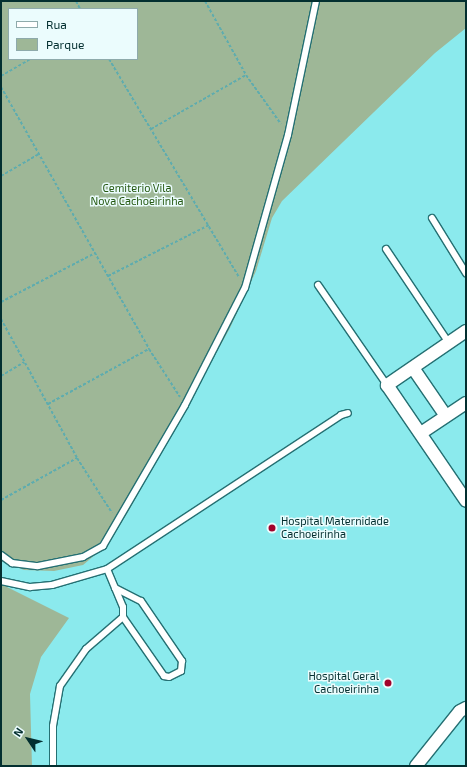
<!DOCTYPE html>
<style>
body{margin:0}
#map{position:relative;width:467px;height:767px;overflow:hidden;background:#8beaed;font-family:"Exo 2",sans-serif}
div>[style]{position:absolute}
.green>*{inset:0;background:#9eb797}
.path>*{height:2px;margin-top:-1px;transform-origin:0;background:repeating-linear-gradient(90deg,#5eacae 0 3px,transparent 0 5px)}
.roads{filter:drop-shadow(1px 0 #257073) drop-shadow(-1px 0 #257073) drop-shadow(0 1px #257073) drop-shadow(0 -1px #257073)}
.service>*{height:6px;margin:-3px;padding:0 3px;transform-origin:3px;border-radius:3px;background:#fff}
.minor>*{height:12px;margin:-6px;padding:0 6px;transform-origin:6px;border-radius:6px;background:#fff}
.dots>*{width:11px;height:11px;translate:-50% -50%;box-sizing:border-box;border:2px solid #ebfcfd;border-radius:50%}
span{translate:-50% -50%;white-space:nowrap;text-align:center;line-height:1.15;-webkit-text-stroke:3px #ebfcfd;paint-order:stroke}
.park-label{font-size:11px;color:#265912}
.poi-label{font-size:11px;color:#032f30}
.left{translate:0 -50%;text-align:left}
.right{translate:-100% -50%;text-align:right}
.frame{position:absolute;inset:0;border:2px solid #032f30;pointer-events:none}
.legend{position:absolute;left:8px;top:8px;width:130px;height:52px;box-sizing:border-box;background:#ebfcfd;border:1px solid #8eaaab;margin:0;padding:5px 7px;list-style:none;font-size:12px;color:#032f30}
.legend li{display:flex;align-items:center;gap:8px;height:20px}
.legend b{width:20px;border:1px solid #8eaaab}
.north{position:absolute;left:8px;top:719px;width:40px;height:40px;-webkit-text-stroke:3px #ebfcfd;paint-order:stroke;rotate:305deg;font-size:11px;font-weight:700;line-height:16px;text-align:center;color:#032f30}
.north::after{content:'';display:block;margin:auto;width:14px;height:18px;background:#032f30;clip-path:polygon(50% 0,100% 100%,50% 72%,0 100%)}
</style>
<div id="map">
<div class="green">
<div style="clip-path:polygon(evenodd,1px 1px,466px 1px,466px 28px,435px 53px,282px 201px,272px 218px,256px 271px,230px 328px,128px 512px,108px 544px,83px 565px,54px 571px,24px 570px,1px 561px,1px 1px,9px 9px,137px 9px,137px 59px,9px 59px,9px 9px)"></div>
<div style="clip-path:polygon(1px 584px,69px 618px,41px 657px,30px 694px,32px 766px,1px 766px)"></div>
</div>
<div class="path">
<div style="left:76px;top:1px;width:9px;rotate:63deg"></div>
<div style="left:205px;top:1px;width:85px;rotate:61deg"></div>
<div style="left:246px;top:75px;width:60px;rotate:54.5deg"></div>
<div style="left:109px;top:59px;width:254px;rotate:59.2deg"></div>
<div style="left:1px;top:76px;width:34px;rotate:-30deg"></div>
<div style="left:1px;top:87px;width:301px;rotate:60.5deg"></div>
<div style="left:149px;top:349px;width:57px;rotate:57.1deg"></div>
<div style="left:151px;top:129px;width:109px;rotate:-29.6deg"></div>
<div style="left:1px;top:176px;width:44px;rotate:-30.1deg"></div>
<div style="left:108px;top:276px;width:113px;rotate:-26.8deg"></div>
<div style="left:1px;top:302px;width:106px;rotate:-27.5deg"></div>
<div style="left:1px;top:319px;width:158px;rotate:61.3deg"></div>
<div style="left:77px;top:458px;width:65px;rotate:57.5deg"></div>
<div style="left:1px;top:376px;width:27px;rotate:-31deg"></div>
<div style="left:48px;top:404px;width:115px;rotate:-28.6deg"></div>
<div style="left:1px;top:500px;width:87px;rotate:-28.9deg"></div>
</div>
<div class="roads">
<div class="service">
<div style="left:432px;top:218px;width:65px;rotate:58.3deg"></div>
<div style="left:386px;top:249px;width:113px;rotate:56.2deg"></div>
<div style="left:318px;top:285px;width:121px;rotate:55.4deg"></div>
<div style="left:1px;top:555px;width:14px;rotate:36deg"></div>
<div style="left:12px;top:563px;width:26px;rotate:7deg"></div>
<div style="left:38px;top:566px;width:46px;rotate:-11.3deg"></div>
<div style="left:83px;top:557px;width:23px;rotate:-29deg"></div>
<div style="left:103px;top:546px;width:163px;rotate:-59.8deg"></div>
<div style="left:185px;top:405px;width:131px;rotate:-62.9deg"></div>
<div style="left:245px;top:288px;width:159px;rotate:-74.3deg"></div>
<div style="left:288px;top:135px;width:137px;rotate:-78.2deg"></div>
<div style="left:1px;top:581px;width:30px;rotate:12deg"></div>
<div style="left:30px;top:587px;width:22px;rotate:-5deg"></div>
<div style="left:52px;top:585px;width:57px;rotate:-16.2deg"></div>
<div style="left:115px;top:588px;width:29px;rotate:27deg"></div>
<div style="left:141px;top:601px;width:73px;rotate:55.7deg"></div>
<div style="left:182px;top:661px;width:10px;rotate:96deg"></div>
<div style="left:181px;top:671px;width:13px;rotate:153deg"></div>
<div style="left:169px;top:677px;width:5px;rotate:-169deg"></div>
<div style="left:164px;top:676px;width:72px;rotate:-124.8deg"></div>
<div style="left:53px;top:766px;width:40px;rotate:-90deg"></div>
<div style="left:53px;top:726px;width:41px;rotate:-80.1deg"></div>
<div style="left:60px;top:686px;width:45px;rotate:-54.9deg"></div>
<div style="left:86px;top:649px;width:49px;rotate:-40.9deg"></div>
<div style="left:123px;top:617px;width:10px;rotate:-90deg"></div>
<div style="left:123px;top:607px;width:41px;rotate:-112.8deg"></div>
<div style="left:107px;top:569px;width:280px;rotate:-33.3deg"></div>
<div style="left:341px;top:415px;width:7px;rotate:-16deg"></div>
</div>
<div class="minor">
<div style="left:466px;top:331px;width:96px;rotate:145.6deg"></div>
<div style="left:387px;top:385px;width:140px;rotate:55.7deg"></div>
<div style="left:413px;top:368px;width:58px;rotate:55.5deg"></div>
<div style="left:421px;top:433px;width:54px;rotate:-33.7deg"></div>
<div style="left:416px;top:766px;width:70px;rotate:-51.3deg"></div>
<div style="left:460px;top:711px;width:7px;rotate:-27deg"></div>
</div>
</div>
<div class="dots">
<div style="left:272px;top:528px;background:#a2022b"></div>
<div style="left:388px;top:683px;background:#a2022b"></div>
</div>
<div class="park-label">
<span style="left:137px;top:195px">Cemiterio Vila<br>Nova Cachoeirinha</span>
</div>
<div class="poi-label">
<span class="left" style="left:281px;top:528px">Hospital Maternidade<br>Cachoeirinha</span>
<span class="right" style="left:379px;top:683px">Hospital Geral<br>Cachoeirinha</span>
</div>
<div class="frame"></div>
<ul class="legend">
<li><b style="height:5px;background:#fff"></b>Rua</li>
<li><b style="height:11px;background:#9eb797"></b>Parque</li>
</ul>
<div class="north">N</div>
</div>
